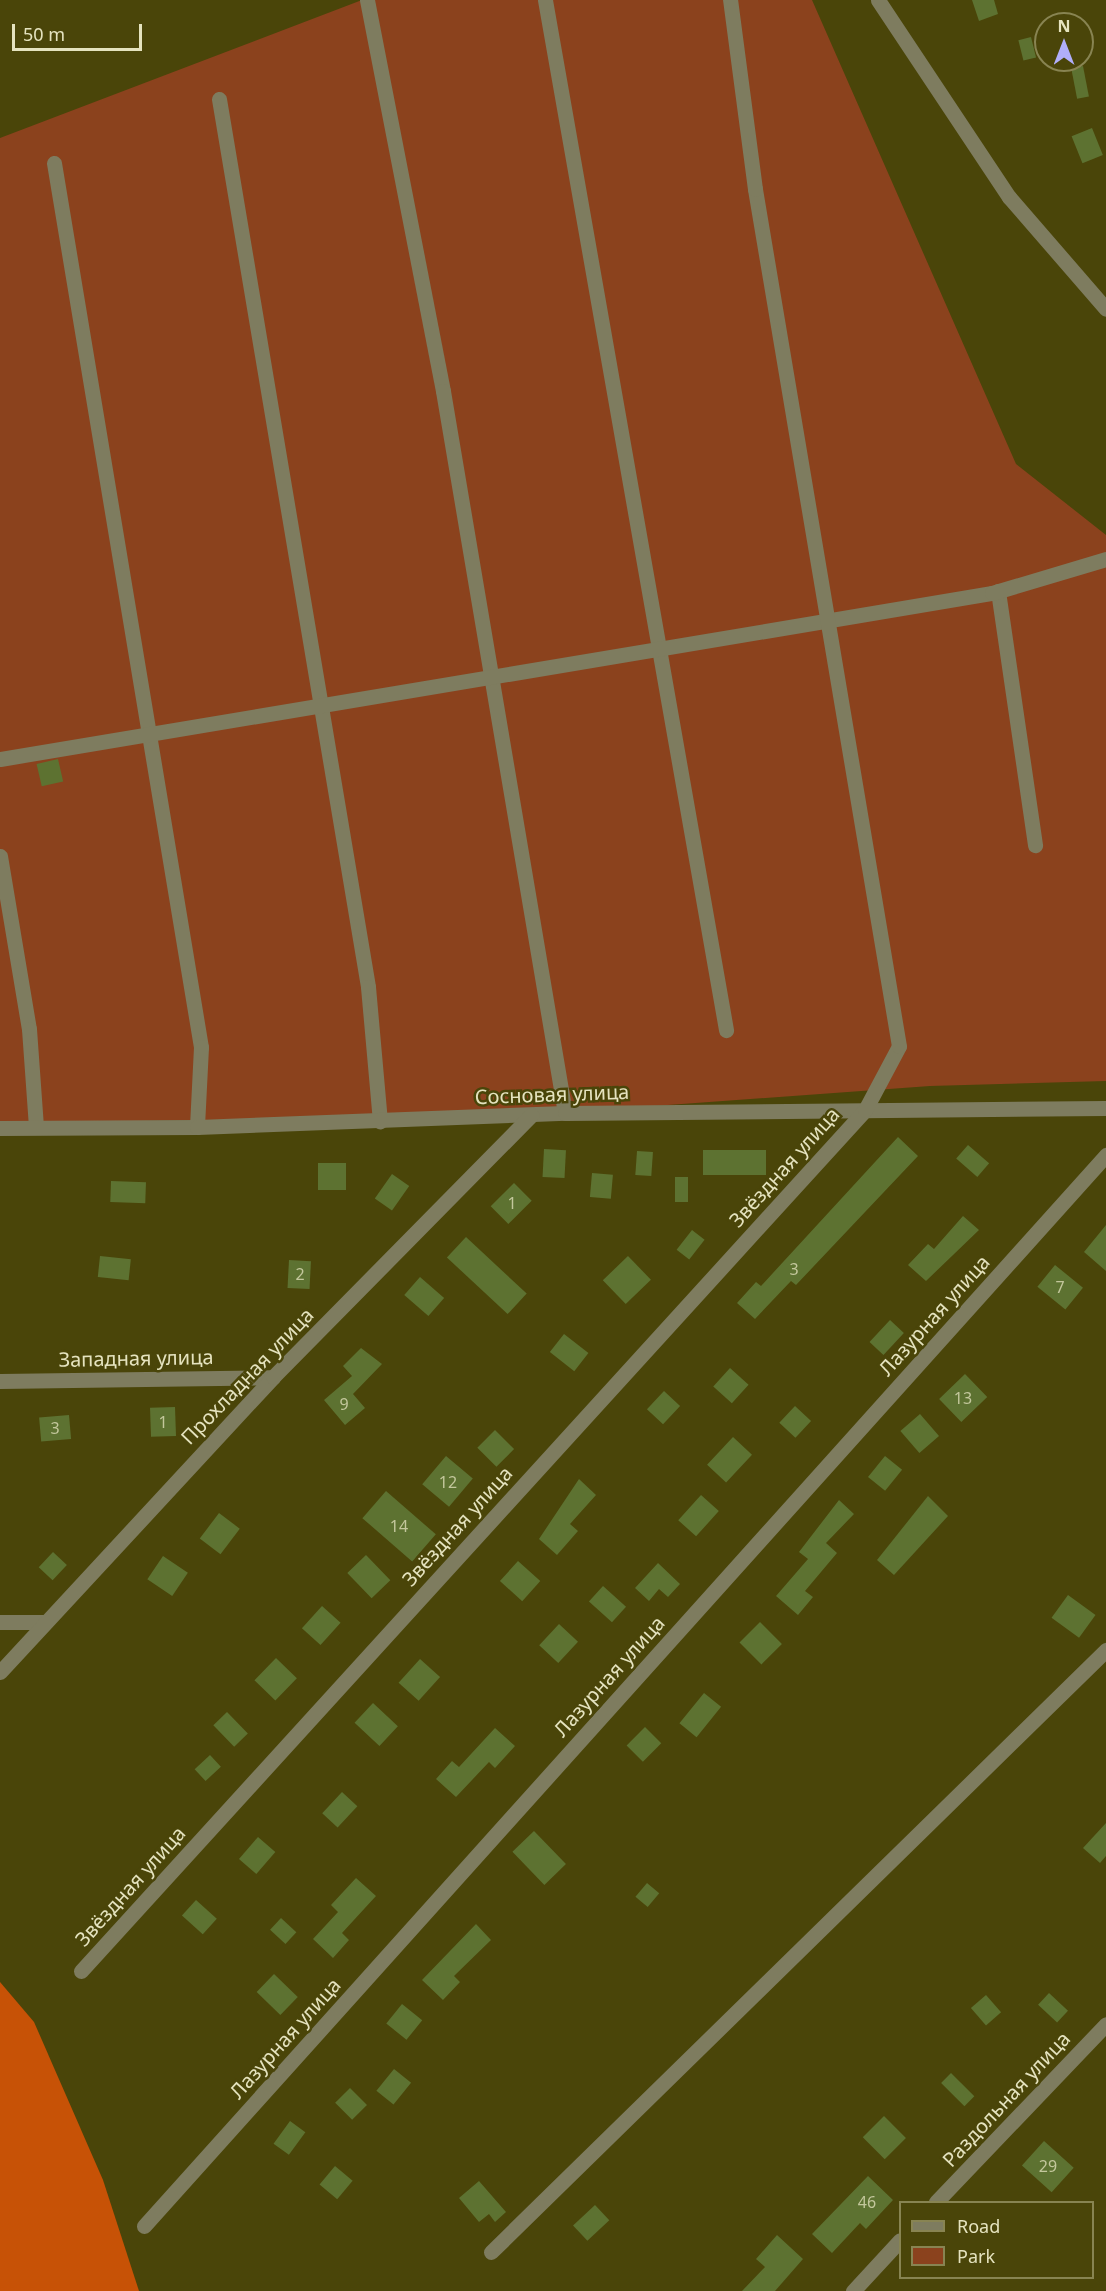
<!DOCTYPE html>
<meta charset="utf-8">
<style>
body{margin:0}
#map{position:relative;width:1106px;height:2291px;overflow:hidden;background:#4a4509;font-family:"Noto Sans",sans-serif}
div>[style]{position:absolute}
.green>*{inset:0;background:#8b421d}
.forest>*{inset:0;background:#c75206}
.building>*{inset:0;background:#5d7231;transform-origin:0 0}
.minor>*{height:15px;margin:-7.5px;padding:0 7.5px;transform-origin:7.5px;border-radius:7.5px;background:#7e7c5f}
span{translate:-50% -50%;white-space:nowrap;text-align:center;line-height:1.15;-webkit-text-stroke:5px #4a4509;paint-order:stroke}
.number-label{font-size:16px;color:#c3c79c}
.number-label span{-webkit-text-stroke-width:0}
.street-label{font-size:20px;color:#e5e3bf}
.legend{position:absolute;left:899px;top:2201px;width:195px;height:78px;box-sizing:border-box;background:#4a4509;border:2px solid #888452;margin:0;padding:8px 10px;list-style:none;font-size:18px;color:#e5e3bf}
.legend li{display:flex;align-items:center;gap:12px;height:30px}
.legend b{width:30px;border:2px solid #888452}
.north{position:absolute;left:1034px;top:12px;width:60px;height:60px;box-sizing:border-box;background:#4a4509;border:2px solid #888452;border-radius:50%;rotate:0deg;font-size:16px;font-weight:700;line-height:24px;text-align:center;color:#e5e3bf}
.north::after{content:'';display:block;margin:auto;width:21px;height:27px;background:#b0aefa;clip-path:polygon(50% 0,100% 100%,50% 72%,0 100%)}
.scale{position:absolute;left:12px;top:24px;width:130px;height:27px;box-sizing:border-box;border:3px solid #e5e3bf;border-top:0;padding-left:8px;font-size:18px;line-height:21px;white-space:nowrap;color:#e5e3bf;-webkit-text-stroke:4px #4a4509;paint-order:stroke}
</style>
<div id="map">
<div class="green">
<div style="clip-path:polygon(362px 0,812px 0,1016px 464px,1106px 535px,1106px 1081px,930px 1086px,531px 1115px,0 1123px,0 138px)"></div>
</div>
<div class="forest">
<div style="clip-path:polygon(0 1982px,34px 2022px,103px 2180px,139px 2291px,0 2291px)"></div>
</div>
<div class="building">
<div style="clip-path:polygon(972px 0,994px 0,998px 14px,979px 21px)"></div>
<div style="left:1031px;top:37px;width:21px;height:13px;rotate:76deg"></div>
<div style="left:1083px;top:66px;width:31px;height:12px;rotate:79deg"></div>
<div style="left:1092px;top:128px;width:29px;height:22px;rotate:68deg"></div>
<div style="left:58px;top:759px;width:23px;height:22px;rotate:77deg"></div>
<div style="clip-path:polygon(898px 1137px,918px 1156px,796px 1285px,791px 1281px,755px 1319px,737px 1303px,756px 1282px,761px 1286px)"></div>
<div style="left:968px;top:1145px;width:28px;height:18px;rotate:41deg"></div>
<div style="left:544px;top:1149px;width:22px;height:28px;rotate:3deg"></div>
<div style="left:703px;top:1150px;width:63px;height:25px"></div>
<div style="left:637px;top:1151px;width:16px;height:24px;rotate:4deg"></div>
<div style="left:318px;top:1163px;width:28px;height:27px"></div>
<div style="left:592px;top:1173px;width:21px;height:24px;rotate:5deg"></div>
<div style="left:392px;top:1174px;width:21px;height:30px;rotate:35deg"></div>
<div style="left:675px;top:1177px;width:13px;height:25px"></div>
<div style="left:111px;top:1181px;width:35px;height:21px;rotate:2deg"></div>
<div style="left:514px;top:1183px;width:25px;height:33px;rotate:45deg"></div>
<div style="clip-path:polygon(963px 1216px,979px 1230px,926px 1281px,908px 1265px,928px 1244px,934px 1249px)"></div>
<div style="clip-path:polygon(1106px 1225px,1106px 1271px,1084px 1252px)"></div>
<div style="left:692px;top:1230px;width:16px;height:25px;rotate:38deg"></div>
<div style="left:466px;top:1237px;width:83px;height:28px;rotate:43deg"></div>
<div style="left:100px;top:1256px;width:31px;height:21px;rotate:6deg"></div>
<div style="left:628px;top:1256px;width:33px;height:35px;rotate:46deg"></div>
<div style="left:289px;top:1260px;width:22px;height:28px;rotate:3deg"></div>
<div style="left:1055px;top:1265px;width:36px;height:28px;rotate:39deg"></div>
<div style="left:420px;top:1277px;width:32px;height:24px;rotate:41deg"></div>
<div style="left:890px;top:1320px;width:19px;height:30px;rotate:43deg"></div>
<div style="left:564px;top:1334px;width:31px;height:23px;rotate:38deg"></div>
<div style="clip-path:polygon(361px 1348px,382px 1364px,353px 1394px,365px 1408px,345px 1425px,324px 1400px,352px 1376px,343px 1366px)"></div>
<div style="left:730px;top:1368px;width:25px;height:25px;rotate:42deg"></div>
<div style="left:965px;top:1374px;width:32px;height:36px;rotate:46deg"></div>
<div style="left:664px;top:1391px;width:22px;height:25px;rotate:43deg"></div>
<div style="left:795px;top:1406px;width:22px;height:23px;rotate:43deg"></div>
<div style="left:175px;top:1407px;width:29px;height:25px;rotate:88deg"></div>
<div style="left:920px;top:1414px;width:29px;height:26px;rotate:49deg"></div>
<div style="left:69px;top:1415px;width:24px;height:30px;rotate:85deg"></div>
<div style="left:495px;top:1430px;width:27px;height:25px;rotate:45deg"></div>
<div style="left:733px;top:1437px;width:26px;height:38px;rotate:43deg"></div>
<div style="left:446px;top:1456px;width:35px;height:37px;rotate:40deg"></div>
<div style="left:885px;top:1456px;width:22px;height:27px;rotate:39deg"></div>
<div style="clip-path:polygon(579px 1479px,596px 1495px,570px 1524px,578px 1531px,557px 1555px,539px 1539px)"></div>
<div style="left:386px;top:1491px;width:66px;height:36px;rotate:41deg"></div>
<div style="left:701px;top:1495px;width:24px;height:34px;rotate:42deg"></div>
<div style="clip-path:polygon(928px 1496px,948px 1516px,894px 1575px,877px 1560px)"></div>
<div style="clip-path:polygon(839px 1500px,854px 1514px,826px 1543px,837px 1553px,805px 1591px,813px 1597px,798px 1615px,776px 1596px,808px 1559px,799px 1552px)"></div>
<div style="left:219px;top:1513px;width:26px;height:32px;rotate:37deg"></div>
<div style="left:53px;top:1552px;width:19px;height:21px;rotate:43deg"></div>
<div style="left:366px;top:1555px;width:35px;height:26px;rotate:46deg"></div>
<div style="left:163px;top:1556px;width:30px;height:28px;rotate:34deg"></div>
<div style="left:518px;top:1561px;width:30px;height:27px;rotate:42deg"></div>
<div style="clip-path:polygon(658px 1563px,680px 1584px,668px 1597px,659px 1589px,649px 1601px,635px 1588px)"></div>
<div style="left:603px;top:1586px;width:31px;height:21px;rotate:42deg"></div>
<div style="left:1068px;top:1595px;width:34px;height:28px;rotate:36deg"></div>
<div style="left:322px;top:1606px;width:25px;height:30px;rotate:42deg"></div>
<div style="left:760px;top:1622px;width:31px;height:29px;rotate:45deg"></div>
<div style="left:559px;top:1624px;width:26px;height:29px;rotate:43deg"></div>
<div style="left:276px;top:1658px;width:29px;height:31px;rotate:44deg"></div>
<div style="left:420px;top:1659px;width:27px;height:32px;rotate:42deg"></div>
<div style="left:704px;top:1693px;width:22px;height:39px;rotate:39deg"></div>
<div style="left:373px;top:1703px;width:34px;height:27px;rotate:43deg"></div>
<div style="left:227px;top:1712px;width:30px;height:19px;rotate:46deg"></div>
<div style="left:645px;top:1727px;width:23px;height:26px;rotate:45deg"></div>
<div style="clip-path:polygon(495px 1728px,515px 1746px,495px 1768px,489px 1762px,456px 1797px,436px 1779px,452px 1761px,459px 1767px)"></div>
<div style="left:210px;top:1755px;width:16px;height:21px;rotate:47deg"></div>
<div style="left:342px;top:1792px;width:21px;height:29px;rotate:43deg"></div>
<div style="clip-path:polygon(1106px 1823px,1106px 1856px,1100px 1863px,1083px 1848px)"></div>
<div style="left:534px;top:1831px;width:46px;height:30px;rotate:46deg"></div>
<div style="left:258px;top:1837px;width:23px;height:29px;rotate:41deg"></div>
<div style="clip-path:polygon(356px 1878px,376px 1896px,342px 1933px,349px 1940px,333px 1958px,313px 1939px,338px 1912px,331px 1905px)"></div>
<div style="left:647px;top:1883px;width:16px;height:18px;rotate:40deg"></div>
<div style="left:196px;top:1900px;width:28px;height:21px;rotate:42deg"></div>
<div style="left:281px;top:1918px;width:21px;height:16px;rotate:43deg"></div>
<div style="clip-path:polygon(476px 1924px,491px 1940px,454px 1976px,460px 1982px,443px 2000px,422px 1980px)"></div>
<div style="left:274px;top:1974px;width:33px;height:25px;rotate:44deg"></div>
<div style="left:1049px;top:1993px;width:26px;height:16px;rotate:43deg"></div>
<div style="left:986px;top:1995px;width:23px;height:20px;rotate:49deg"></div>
<div style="left:402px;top:2004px;width:26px;height:25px;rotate:39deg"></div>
<div style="left:394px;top:2069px;width:22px;height:28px;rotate:39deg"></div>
<div style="left:951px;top:2073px;width:33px;height:14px;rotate:45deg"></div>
<div style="left:350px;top:2088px;width:24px;height:21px;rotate:45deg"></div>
<div style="left:884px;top:2116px;width:31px;height:30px;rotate:45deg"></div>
<div style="left:290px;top:2121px;width:19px;height:28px;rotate:36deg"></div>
<div style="left:1044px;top:2141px;width:40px;height:33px;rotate:42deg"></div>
<div style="left:335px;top:2166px;width:23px;height:24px;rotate:40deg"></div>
<div style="clip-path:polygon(868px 2176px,893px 2200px,866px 2229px,860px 2223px,832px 2253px,812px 2234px)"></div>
<div style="clip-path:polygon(479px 2181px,506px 2212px,495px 2222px,489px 2214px,479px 2222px,459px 2198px)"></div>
<div style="left:595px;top:2205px;width:21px;height:30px;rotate:47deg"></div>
<div style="clip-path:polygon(777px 2235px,803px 2259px,775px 2291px,742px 2291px,765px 2267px,756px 2259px)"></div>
</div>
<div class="minor">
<div style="left:367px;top:0;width:398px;rotate:79deg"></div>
<div style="left:443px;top:391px;width:732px;rotate:80.41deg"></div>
<div style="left:545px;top:0;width:1046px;rotate:80.03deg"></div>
<div style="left:878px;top:0;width:237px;rotate:56.4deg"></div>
<div style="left:1009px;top:197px;width:148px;rotate:49.1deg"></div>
<div style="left:219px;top:99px;width:900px;rotate:80.47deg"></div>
<div style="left:368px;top:987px;width:135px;rotate:84.9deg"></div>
<div style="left:54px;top:163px;width:896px;rotate:80.56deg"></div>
<div style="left:201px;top:1047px;width:80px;rotate:92.9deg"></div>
<div style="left:998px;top:591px;width:257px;rotate:81.7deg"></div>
<div style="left:0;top:759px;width:1006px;rotate:-9.5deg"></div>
<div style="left:992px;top:593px;width:119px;rotate:-16.6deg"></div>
<div style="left:0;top:856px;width:175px;rotate:80.5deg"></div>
<div style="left:29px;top:1029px;width:98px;rotate:85.9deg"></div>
<div style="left:0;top:1128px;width:197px;rotate:-0.3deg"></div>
<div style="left:197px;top:1127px;width:368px;rotate:-2.2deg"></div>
<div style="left:565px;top:1113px;width:541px;rotate:-0.53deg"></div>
<div style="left:0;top:1381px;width:273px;rotate:-0.8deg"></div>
<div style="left:0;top:1622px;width:45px"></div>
<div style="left:0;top:1672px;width:402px;rotate:-47.2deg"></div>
<div style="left:273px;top:1377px;width:368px;rotate:-45.4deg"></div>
<div style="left:81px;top:1971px;width:1164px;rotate:-47.68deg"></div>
<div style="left:865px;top:1110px;width:72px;rotate:-62deg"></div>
<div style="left:899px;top:1046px;width:869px;rotate:-99.54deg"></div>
<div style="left:755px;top:189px;width:191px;rotate:-97.5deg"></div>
<div style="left:936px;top:2202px;width:246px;rotate:-46.3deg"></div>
<div style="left:144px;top:2226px;width:1440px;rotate:-48.07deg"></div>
<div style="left:491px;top:2252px;width:861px;rotate:-44.39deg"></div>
<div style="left:853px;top:2291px;width:69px;rotate:-47.3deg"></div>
</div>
<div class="number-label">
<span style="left:512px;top:1203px">1</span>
<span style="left:794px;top:1269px">3</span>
<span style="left:300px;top:1274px">2</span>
<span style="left:1060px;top:1287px">7</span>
<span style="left:963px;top:1398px">13</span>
<span style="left:344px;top:1404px">9</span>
<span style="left:163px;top:1422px">1</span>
<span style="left:55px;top:1428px">3</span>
<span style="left:448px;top:1482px">12</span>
<span style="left:399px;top:1526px">14</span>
<span style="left:1048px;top:2166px">29</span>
<span style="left:867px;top:2202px">46</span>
</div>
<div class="street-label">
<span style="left:552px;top:1094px;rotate:-2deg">Сосновая улица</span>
<span style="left:784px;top:1167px;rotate:-48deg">Звёздная улица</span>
<span style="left:934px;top:1315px;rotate:-48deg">Лазурная улица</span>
<span style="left:136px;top:1358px;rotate:-1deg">Западная улица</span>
<span style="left:247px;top:1376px;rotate:-46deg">Прохладная улица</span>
<span style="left:457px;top:1526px;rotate:-48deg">Звёздная улица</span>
<span style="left:609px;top:1676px;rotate:-48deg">Лазурная улица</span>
<span style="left:130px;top:1886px;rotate:-48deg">Звёздная улица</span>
<span style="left:285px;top:2038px;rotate:-48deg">Лазурная улица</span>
<span style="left:1006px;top:2099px;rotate:-47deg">Раздольная улица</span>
</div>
<ul class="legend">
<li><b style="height:8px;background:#7e7c5f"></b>Road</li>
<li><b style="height:16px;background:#8b421d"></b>Park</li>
</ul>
<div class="north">N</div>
<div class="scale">50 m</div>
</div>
